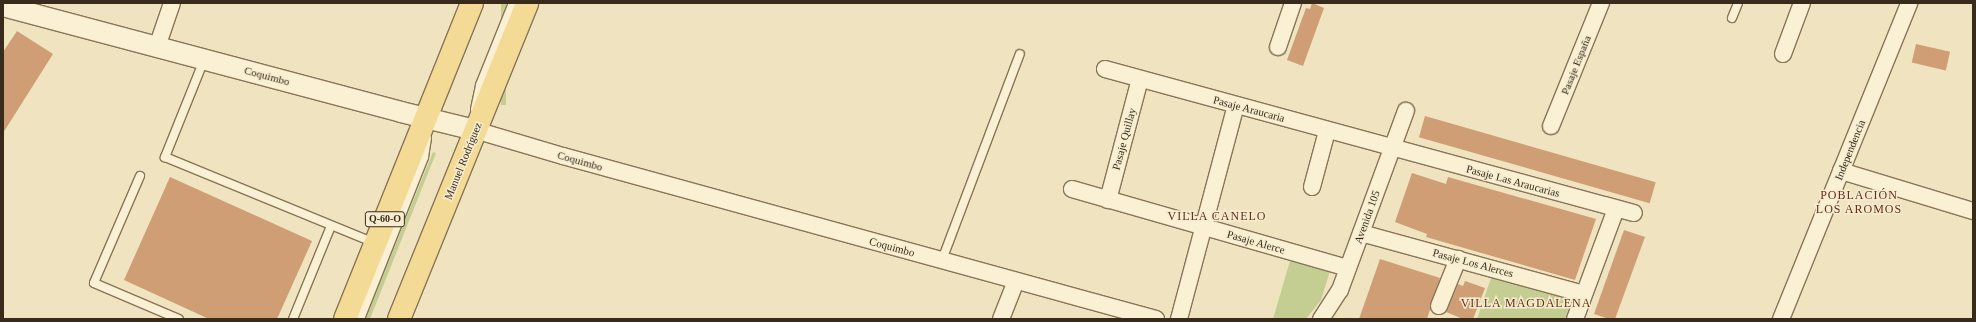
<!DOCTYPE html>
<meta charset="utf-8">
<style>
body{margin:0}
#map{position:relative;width:1976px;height:322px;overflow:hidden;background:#efe3c0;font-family:Georgia,serif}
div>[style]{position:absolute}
.green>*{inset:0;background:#c4ce93;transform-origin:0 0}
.building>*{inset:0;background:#cf9e74;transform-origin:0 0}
.roads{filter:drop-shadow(1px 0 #897457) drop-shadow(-1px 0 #897457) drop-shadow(0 1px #897457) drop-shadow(0 -1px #897457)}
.service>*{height:8px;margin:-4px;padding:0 4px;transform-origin:4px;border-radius:4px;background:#faf0d3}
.minor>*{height:16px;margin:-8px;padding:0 8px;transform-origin:8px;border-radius:8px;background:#faf0d3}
.tertiary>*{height:20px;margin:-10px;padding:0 10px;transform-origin:10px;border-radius:10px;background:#faf0d3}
.primary>*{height:22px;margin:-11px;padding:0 11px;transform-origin:11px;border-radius:11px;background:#f4db95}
span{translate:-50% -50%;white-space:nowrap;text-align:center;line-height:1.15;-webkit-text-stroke:3px #f6edcf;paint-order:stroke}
.shield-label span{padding:1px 3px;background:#f6edcf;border:1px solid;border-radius:3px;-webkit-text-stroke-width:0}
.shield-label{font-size:10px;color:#382b1c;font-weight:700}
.street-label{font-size:11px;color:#382b1c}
.neighbourhood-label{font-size:12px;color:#662d1a;letter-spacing:1px}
.frame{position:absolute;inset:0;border:4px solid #382b1c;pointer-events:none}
</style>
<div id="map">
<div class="green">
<div style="left:501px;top:3px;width:5px;height:102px"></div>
<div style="clip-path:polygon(433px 152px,436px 153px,370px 319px,365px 319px)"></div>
<div style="clip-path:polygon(1290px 261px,1330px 271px,1321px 300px,1306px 319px,1273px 319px)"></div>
<div style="clip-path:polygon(1491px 278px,1572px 298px,1565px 319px,1477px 319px)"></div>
</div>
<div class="building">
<div style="clip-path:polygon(1312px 3px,1324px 8px,1303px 66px,1287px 60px,1306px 8px,1310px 9px)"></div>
<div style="clip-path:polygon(17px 31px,53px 54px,3px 133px,3px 52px)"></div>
<div style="left:1916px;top:44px;width:35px;height:19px;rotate:13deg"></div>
<div style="left:1425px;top:116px;width:240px;height:22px;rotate:16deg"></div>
<div style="clip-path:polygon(1412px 173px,1446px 184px,1448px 177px,1596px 219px,1575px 280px,1426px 237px,1427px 234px,1395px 222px)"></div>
<div style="clip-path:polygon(170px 177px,312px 241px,277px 319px,209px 319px,124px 280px)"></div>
<div style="clip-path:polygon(1624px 230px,1645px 237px,1615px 319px,1609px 319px,1594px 314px)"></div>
<div style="clip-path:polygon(1380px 259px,1440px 278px,1427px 319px,1359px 319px)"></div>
<div style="clip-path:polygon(1465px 281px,1485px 288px,1473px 319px,1463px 319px,1446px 312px,1458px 284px,1463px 286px)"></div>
</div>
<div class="roads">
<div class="service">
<div style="left:1732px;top:18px;width:16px;rotate:-68deg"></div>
<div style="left:204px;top:60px;width:105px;rotate:111.9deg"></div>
<div style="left:165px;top:157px;width:227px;rotate:22.3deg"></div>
<div style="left:475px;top:109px;width:25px;rotate:-78deg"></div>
<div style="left:480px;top:85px;width:88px;rotate:-68.1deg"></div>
<div style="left:140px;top:176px;width:116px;rotate:113.3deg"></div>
<div style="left:94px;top:283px;width:92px;rotate:23deg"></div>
<div style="left:942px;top:260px;width:220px;rotate:-69.3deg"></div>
<div style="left:293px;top:319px;width:100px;rotate:-67.8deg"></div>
<div style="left:360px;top:319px;width:174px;rotate:-68.4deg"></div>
<div style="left:424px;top:157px;width:19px;rotate:-81deg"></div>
</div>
<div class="minor">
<div style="left:157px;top:47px;width:46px;rotate:-71.2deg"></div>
<div style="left:1278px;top:47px;width:46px;rotate:-71.2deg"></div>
<div style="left:1783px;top:54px;width:54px;rotate:-69.6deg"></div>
<div style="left:1105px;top:69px;width:548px;rotate:15.23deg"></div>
<div style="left:1551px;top:126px;width:133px;rotate:-67.9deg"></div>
<div style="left:475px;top:130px;width:92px;rotate:16.5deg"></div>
<div style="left:563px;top:156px;width:615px;rotate:15.37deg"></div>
<div style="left:1841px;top:171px;width:138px;rotate:16.9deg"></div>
<div style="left:1312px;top:187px;width:58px;rotate:-75deg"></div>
<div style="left:1072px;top:189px;width:287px;rotate:16deg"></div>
<div style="left:1108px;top:200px;width:125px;rotate:-75.2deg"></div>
<div style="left:1361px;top:233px;width:231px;rotate:15.3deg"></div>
<div style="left:1439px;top:306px;width:51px;rotate:-68deg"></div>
<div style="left:1001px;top:319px;width:41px;rotate:-68.5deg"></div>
<div style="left:1179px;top:319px;width:221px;rotate:-75.1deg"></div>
<div style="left:1321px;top:319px;width:35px;rotate:-57deg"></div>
<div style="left:1340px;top:290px;width:191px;rotate:-69.8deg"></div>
<div style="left:1575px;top:319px;width:117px;rotate:-69.6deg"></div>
<div style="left:1781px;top:319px;width:341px;rotate:-67.9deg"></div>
</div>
<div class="tertiary">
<div style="left:3px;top:6px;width:412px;rotate:14.9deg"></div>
<div style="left:401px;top:112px;width:76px;rotate:13.7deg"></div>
</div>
<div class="primary">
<div style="left:345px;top:319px;width:341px;rotate:-68.1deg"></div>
<div style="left:399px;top:319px;width:341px;rotate:-67.9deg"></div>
</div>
</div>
<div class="shield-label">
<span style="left:385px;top:219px">Q-60-O</span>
</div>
<div class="street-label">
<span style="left:1576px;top:65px;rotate:-68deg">Pasaje España</span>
<span style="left:267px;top:76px;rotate:15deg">Coquimbo</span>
<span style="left:1249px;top:109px;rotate:15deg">Pasaje Araucaria</span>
<span style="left:1124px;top:139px;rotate:-75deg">Pasaje Quillay</span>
<span style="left:1850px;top:150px;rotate:-68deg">Independencia</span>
<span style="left:463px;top:161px;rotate:-68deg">Manuel Rodríguez</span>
<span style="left:580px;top:161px;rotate:16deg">Coquimbo</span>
<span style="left:1513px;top:181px;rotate:15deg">Pasaje Las Araucarias</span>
<span style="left:1367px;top:217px;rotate:-70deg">Avenida 105</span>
<span style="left:1256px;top:242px;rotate:16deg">Pasaje Alerce</span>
<span style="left:892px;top:247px;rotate:15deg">Coquimbo</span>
<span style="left:1473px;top:263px;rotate:15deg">Pasaje Los Alerces</span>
</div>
<div class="neighbourhood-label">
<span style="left:1859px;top:203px">POBLACIÓN<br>LOS AROMOS</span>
<span style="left:1217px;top:217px">VILLA CANELO</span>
<span style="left:1526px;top:304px">VILLA MAGDALENA</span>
</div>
<div class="frame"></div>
</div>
